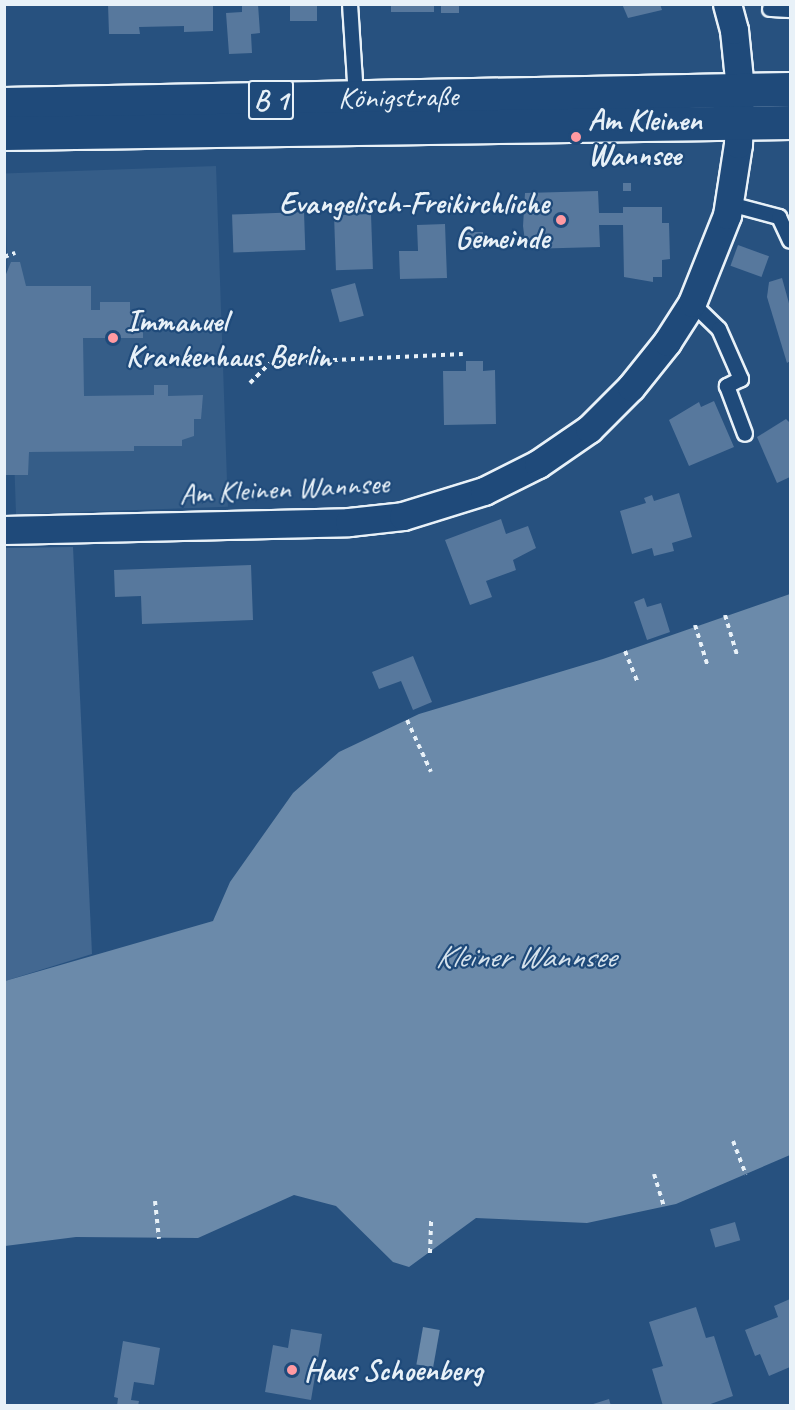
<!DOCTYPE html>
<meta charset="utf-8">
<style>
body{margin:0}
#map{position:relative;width:795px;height:1410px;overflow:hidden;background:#27517f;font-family:Caveat,sans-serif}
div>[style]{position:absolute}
.built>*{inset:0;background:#355d88;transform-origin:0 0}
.green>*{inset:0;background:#436891}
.water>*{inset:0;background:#6b8aaa;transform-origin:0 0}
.building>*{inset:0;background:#57789d;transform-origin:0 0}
.path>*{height:4px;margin-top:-2px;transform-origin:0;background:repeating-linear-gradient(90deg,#e8f1f8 0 4.5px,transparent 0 9px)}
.roads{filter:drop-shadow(2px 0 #e8f1f8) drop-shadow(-2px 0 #e8f1f8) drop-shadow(0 2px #e8f1f8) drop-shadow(0 -2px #e8f1f8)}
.service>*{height:14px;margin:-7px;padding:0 7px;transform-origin:7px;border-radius:7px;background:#1f4a7a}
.minor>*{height:27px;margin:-13.5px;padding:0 13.5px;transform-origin:13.5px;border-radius:13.5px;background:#1f4a7a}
.primary>*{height:33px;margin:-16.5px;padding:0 16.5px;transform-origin:16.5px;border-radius:16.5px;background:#1f4a7a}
.dots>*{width:16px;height:16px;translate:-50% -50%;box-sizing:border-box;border:3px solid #1f4a7a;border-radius:50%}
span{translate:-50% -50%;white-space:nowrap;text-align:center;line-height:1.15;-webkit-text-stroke:4.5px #1f4a7a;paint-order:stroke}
.shield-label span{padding:2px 4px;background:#1f4a7a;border:2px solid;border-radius:4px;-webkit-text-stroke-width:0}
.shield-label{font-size:28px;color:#e8f1f8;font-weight:700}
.street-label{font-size:30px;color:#e8f1f8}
.poi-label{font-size:30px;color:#e8f1f8;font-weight:700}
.left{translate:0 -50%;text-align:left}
.right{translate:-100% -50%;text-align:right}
.water-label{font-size:32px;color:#d5e2ec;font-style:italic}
.frame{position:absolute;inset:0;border:6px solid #e8f1f8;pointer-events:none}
</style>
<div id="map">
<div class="built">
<div style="left:216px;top:166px;width:341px;height:212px;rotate:88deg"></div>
</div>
<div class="green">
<div style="clip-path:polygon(73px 547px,92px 954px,5px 981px,4px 548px)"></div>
</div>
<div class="water">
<div style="clip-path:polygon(790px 594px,790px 1155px,676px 1204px,587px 1223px,476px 1218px,409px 1267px,393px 1262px,336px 1206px,294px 1195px,198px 1238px,76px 1237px,5px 1246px,5px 981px,213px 921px,230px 882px,293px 793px,339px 752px,419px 714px,603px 659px)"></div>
<div style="left:423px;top:1327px;width:17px;height:38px;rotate:10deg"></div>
</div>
<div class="building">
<div style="clip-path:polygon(108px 4px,213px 4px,213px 31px,184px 32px,184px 26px,139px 27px,140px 34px,109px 34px)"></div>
<div style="clip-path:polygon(242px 4px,258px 4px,260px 33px,251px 34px,252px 53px,229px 54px,226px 13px,242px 12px)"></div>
<div style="left:290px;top:4px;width:27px;height:17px"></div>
<div style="left:391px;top:4px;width:43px;height:8px"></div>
<div style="left:441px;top:4px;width:18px;height:9px"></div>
<div style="clip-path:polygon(622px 4px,660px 4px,662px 10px,628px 18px)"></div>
<div style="left:623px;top:183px;width:8px;height:8px"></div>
<div style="clip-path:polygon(598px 191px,599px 213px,623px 213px,623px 207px,662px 207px,662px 223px,669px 223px,670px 259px,662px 260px,662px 277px,653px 277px,653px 282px,624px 277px,623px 225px,599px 225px,600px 247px,526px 249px,523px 226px,525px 193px)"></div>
<div style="left:304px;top:212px;width:38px;height:72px;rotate:88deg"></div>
<div style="left:371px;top:214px;width:55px;height:37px;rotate:88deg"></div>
<div style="clip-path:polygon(445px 224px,447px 278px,400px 279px,399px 251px,418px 251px,417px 225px)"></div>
<div style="left:466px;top:232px;width:17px;height:17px"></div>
<div style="left:738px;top:245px;width:33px;height:22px;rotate:20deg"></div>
<div style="clip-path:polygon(11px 262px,20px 262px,26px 286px,91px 286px,91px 310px,100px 310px,100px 302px,130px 302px,130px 310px,143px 310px,143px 338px,83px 338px,84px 396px,154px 395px,154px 385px,168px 385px,168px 396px,203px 395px,201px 419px,194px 419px,194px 436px,182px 440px,182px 446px,134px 446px,134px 451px,29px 452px,28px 475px,4px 475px,4px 279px)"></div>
<div style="clip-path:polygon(782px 278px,790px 307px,790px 361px,787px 363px,767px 297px,769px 282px)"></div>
<div style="left:355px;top:283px;width:34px;height:25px;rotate:75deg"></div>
<div style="clip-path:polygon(466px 361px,483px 361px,483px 371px,495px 370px,496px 424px,444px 425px,443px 371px,466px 371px)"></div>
<div style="clip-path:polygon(714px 401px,734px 447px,689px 466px,669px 420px,699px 402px,701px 407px)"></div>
<div style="clip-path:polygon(786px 419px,790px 423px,790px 477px,777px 483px,757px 437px)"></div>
<div style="clip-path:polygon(679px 493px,692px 537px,672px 543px,674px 551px,654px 556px,652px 548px,632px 554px,620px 511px,646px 503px,644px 498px,652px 495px,654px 501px)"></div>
<div style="clip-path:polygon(501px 519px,506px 534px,528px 526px,536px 548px,513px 560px,516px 570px,486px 581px,492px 597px,470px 605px,445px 540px)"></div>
<div style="clip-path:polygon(251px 565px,253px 620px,142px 624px,141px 596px,115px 597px,114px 570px)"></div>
<div style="clip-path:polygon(644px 598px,647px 607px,661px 603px,670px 632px,647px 640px,634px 602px)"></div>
<div style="clip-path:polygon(413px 656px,432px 702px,413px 710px,401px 681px,379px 689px,372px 672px)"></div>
<div style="left:735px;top:1222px;width:19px;height:26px;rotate:74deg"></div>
<div style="clip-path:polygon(790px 1299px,790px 1367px,769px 1376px,760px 1354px,755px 1356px,745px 1330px,778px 1317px,774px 1306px)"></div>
<div style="clip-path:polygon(696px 1307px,706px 1338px,714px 1336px,733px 1396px,705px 1406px,663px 1406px,652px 1369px,663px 1366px,649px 1322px)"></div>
<div style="clip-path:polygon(291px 1329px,322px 1334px,311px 1400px,265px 1392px,273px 1345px,288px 1348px)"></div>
<div style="clip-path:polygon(123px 1341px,160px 1348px,154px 1385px,134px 1382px,131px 1400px,139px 1401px,138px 1406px,117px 1406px,118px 1398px,114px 1397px)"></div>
<div style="clip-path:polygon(609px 1399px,611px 1406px,590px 1406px,590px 1405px)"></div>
</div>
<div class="path">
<div style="left:4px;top:257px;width:12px;rotate:-20deg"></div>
<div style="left:250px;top:383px;width:28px;rotate:-45deg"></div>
<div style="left:270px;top:363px;width:193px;rotate:-2.7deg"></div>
<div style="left:725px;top:615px;width:42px;rotate:73.3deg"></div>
<div style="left:695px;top:625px;width:44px;rotate:72.8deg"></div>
<div style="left:625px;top:651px;width:32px;rotate:68deg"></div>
<div style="left:407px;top:720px;width:57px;rotate:65.2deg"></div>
<div style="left:733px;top:1141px;width:36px;rotate:69deg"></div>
<div style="left:654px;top:1174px;width:34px;rotate:73deg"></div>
<div style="left:155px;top:1201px;width:38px;rotate:84deg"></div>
<div style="left:430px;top:1253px;width:32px;rotate:-88deg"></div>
</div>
<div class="roads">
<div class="service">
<div style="left:350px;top:4px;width:94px;rotate:86.3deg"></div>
<div style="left:770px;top:9px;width:20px;rotate:3deg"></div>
<div style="left:730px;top:204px;width:51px;rotate:14.9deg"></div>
<div style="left:779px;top:217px;width:26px;rotate:65deg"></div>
<div style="left:692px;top:303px;width:37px;rotate:44deg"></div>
<div style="left:719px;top:329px;width:55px;rotate:66.3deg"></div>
<div style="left:741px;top:379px;width:16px;rotate:153deg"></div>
<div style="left:727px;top:386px;width:51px;rotate:69.4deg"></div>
</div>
<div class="minor">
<div style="left:4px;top:530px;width:345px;rotate:-1.3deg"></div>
<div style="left:349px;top:522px;width:54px;rotate:-6.3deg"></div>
<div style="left:403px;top:516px;width:85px;rotate:-17.2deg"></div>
<div style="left:484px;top:491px;width:60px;rotate:-26.6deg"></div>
<div style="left:538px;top:464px;width:62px;rotate:-34.5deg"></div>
<div style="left:589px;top:429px;width:59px;rotate:-45deg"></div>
<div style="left:631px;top:387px;width:58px;rotate:-51.3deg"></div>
<div style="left:667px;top:342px;width:46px;rotate:-57.3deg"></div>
<div style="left:692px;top:303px;width:95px;rotate:-68.3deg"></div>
<div style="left:727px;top:215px;width:72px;rotate:-81.2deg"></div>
<div style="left:738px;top:144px;width:55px;rotate:-87.9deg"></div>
<div style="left:740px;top:89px;width:59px;rotate:-95.8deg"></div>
<div style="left:734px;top:30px;width:27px;rotate:-105deg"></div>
</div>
<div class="primary">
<div style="left:4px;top:104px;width:786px;rotate:-1.09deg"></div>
<div style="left:4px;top:133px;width:786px;rotate:-0.8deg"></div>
</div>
</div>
<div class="dots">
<div style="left:576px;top:137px;background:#ff9aa2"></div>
<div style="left:561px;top:220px;background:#ff9aa2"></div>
<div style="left:113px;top:338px;background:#ff9aa2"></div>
<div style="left:292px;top:1370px;background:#ff9aa2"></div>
</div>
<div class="shield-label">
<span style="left:271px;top:100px">B 1</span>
</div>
<div class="street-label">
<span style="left:398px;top:97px;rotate:-1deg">Königstraße</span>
<span style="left:284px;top:488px;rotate:-3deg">Am Kleinen Wannsee</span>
</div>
<div class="poi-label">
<span class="left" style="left:588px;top:137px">Am Kleinen<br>Wannsee</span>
<span class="right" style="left:549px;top:220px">Evangelisch-Freikirchliche<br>Gemeinde</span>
<span class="left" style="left:126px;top:338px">Immanuel<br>Krankenhaus Berlin</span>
<span class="left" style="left:304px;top:1370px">Haus Schoenberg</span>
</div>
<div class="water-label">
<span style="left:525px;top:957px">Kleiner Wannsee</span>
</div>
<div class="frame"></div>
</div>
